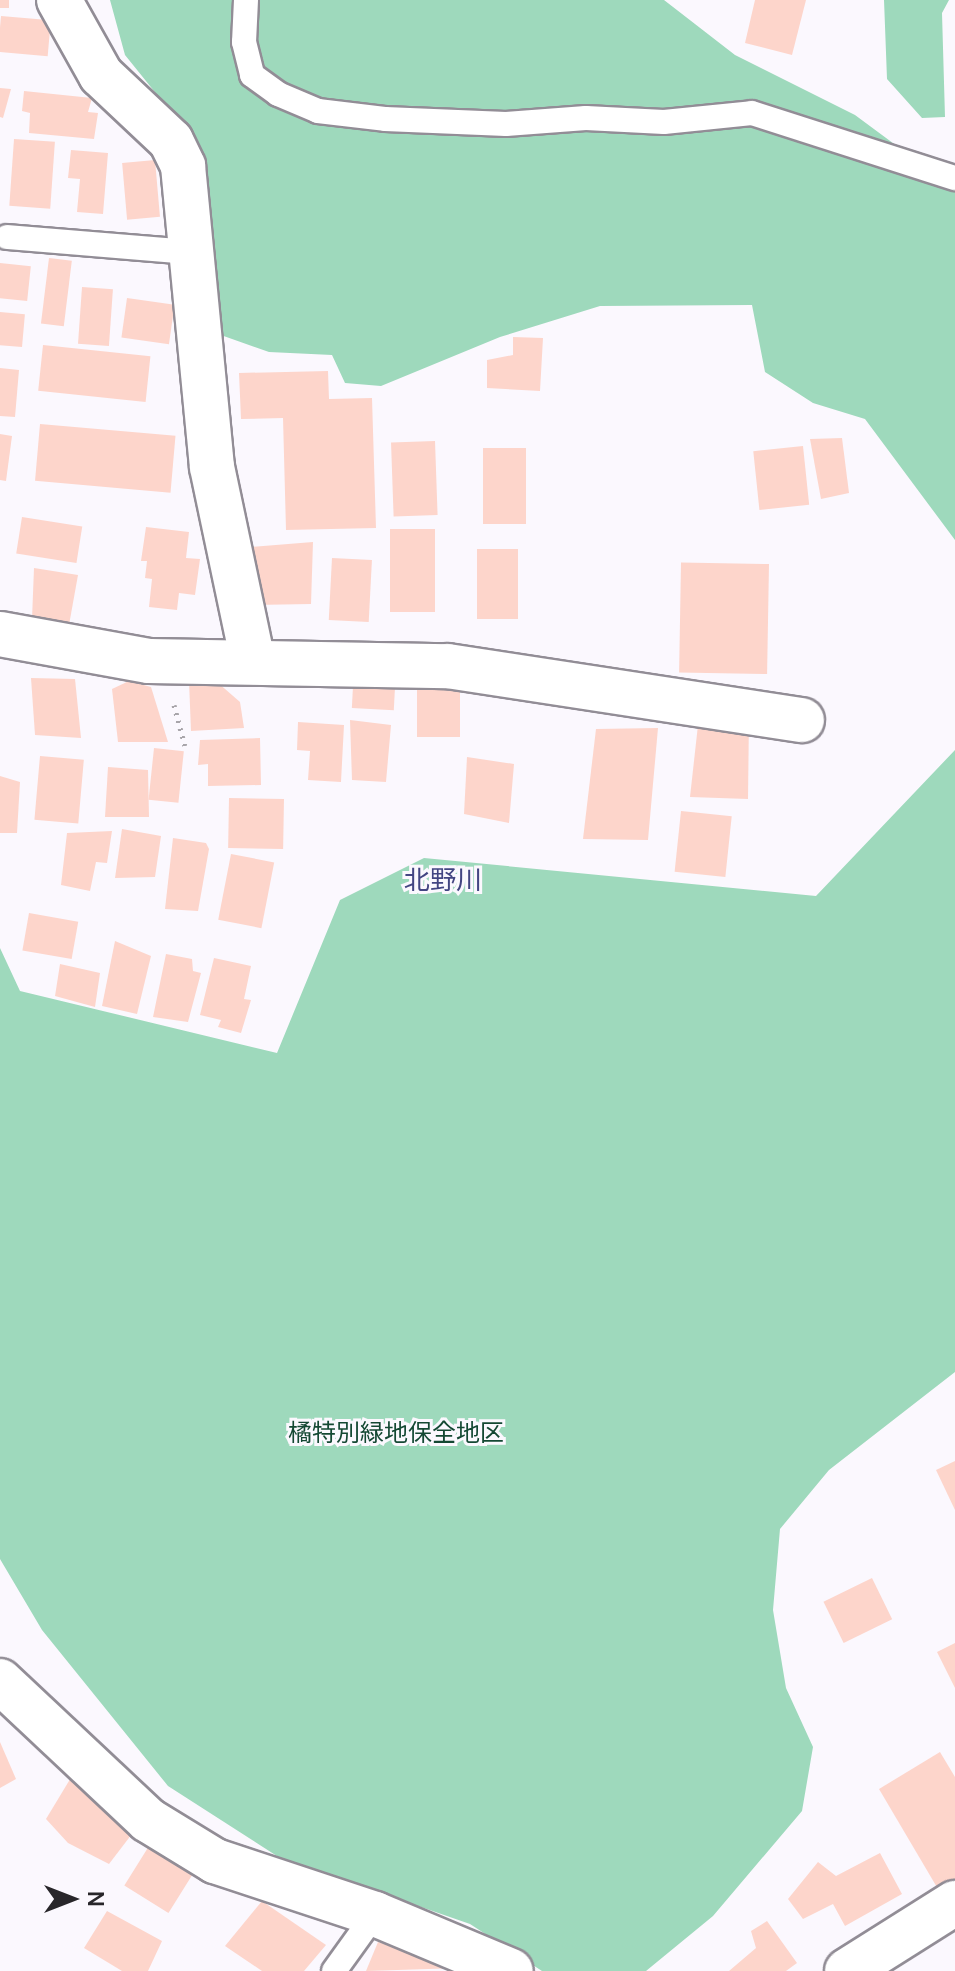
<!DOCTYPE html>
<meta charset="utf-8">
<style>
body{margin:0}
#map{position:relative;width:955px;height:1971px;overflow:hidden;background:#fbf8fe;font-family:Manrope,"Noto Sans JP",sans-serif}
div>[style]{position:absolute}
.green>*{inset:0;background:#9ed9bc}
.building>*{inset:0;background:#fdd5cb;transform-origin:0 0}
.path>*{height:5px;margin-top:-2.5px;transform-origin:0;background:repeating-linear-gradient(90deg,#a8a5aa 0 2px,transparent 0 8px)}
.roads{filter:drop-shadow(2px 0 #928d96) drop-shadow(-2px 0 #928d96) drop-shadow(0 2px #928d96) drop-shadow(0 -2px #928d96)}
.service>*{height:24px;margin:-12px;padding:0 12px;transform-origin:12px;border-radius:12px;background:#fff}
.minor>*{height:44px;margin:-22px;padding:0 22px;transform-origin:22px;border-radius:22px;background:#fff}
span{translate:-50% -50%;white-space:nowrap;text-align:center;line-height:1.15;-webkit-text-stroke:6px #fbf8fe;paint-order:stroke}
.park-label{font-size:24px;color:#144833}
.neighbourhood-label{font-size:26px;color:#434582}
.north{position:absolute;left:32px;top:1859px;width:80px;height:80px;-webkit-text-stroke:6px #fbf8fe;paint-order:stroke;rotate:90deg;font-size:22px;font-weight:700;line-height:32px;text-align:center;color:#28262a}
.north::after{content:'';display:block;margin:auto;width:28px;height:36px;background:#28262a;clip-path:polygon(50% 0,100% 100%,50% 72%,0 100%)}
</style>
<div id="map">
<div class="green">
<div style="clip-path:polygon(110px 0,664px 0,735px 55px,855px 115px,955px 189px,955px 540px,865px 419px,813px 403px,765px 372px,752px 305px,600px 306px,500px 337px,381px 386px,345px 383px,332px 355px,269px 352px,218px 334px,200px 148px,125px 55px)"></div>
<div style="clip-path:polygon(884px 0,949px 0,942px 13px,945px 117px,922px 118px,887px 79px)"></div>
<div style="clip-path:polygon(955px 750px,955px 1372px,829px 1470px,780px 1529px,773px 1610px,786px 1688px,813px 1747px,802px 1811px,713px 1916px,646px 1971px,542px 1971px,470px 1924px,280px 1858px,168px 1786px,42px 1630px,0 1559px,0 948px,20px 991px,277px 1053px,340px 900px,424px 858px,816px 896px)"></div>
</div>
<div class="building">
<div style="left:0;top:0;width:9px;height:8px"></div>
<div style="clip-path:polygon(755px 0,806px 0,792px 55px,745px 43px)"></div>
<div style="left:1px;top:16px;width:50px;height:36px;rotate:5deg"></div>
<div style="clip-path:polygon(0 88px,11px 89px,3px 118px,0 117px)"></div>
<div style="clip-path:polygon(24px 91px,92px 98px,88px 112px,98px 113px,94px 139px,29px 133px,30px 113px,22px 111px)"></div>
<div style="left:14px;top:139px;width:41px;height:67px;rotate:4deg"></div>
<div style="clip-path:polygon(71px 150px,108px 153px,103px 214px,77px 212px,80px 179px,68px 178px)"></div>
<div style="left:155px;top:160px;width:57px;height:33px;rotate:85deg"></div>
<div style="left:49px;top:258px;width:23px;height:66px;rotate:7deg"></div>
<div style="left:0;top:263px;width:31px;height:35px;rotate:6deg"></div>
<div style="left:82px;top:287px;width:31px;height:57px;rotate:4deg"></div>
<div style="left:127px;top:298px;width:48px;height:40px;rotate:8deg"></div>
<div style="left:0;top:312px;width:25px;height:33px;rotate:5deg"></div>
<div style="clip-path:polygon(513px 337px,543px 338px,540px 391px,487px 388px,487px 360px,513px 355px)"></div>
<div style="left:43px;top:345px;width:108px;height:46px;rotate:6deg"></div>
<div style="clip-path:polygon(0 368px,19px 370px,15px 417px,0 416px)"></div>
<div style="clip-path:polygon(328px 371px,329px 399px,372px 398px,376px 528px,286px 530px,283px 418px,241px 419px,239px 373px)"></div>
<div style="left:40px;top:424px;width:136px;height:57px;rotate:5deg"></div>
<div style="clip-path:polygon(0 434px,12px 436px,6px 481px,0 480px)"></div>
<div style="clip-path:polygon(842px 438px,849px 493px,821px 499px,810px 439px)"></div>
<div style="left:435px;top:441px;width:74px;height:44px;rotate:88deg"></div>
<div style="left:803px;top:446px;width:59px;height:50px;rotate:84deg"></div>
<div style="left:526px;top:448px;width:76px;height:43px;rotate:90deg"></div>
<div style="left:22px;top:517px;width:61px;height:37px;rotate:9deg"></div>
<div style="clip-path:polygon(146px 527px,189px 532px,186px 558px,200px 559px,195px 595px,179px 593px,177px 610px,149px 607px,152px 579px,145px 578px,147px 561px,141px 561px)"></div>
<div style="left:390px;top:529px;width:45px;height:83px"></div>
<div style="clip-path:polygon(313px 542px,311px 604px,254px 605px,251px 547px)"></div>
<div style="left:518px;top:549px;width:70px;height:41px;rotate:90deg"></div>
<div style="left:332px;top:558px;width:40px;height:62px;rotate:3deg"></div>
<div style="left:769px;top:564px;width:110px;height:88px;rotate:91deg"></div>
<div style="clip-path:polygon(34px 568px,78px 575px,69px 625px,32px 619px)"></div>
<div style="left:354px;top:667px;width:42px;height:41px;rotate:3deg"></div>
<div style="clip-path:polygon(31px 678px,75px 679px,81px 738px,35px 735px)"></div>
<div style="clip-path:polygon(129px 681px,151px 687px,168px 742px,118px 742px,112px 689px)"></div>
<div style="clip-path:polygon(189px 681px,217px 682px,240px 702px,244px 728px,191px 731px)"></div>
<div style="left:417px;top:685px;width:43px;height:52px"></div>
<div style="clip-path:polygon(699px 716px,749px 717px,748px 799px,690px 797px)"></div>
<div style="clip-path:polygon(350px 720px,391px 725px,386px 782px,352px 780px)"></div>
<div style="clip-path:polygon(298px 722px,344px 725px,341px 782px,308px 780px,310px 751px,297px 750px)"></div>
<div style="clip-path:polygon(658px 728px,648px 840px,583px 839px,596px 729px)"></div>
<div style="clip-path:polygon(260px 738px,261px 785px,208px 786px,208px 764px,198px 765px,200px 740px)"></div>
<div style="left:154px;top:748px;width:30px;height:52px;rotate:6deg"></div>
<div style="left:40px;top:756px;width:44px;height:64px;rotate:5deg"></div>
<div style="clip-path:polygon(467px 757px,514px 764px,509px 823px,464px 814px)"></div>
<div style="clip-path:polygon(108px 767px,148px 770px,149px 817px,105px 817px)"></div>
<div style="clip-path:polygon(0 776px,20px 782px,17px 833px,0 833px)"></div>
<div style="left:229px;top:798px;width:55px;height:50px;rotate:1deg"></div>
<div style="left:681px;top:811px;width:51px;height:61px;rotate:6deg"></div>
<div style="clip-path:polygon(122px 829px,161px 836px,155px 877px,115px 878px)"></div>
<div style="clip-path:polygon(112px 831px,107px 863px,96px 862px,90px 891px,61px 885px,67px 833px)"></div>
<div style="clip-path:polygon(173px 838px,206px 843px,209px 849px,198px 911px,165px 909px)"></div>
<div style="left:231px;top:854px;width:44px;height:67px;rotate:11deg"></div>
<div style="left:29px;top:913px;width:50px;height:38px;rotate:10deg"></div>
<div style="clip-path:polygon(115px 941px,151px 956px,137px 1014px,102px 1006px)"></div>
<div style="clip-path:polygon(166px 954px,192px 959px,193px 971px,201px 973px,188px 1022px,153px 1017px)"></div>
<div style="clip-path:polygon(214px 958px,251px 966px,244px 999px,251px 1000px,241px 1033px,218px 1027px,221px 1020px,200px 1015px)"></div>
<div style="clip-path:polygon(60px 964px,100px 973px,95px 1007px,55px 996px)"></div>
<div style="clip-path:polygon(955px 1461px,955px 1510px,936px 1470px)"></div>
<div style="left:872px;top:1578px;width:46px;height:54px;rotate:64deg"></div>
<div style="clip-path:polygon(955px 1643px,955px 1688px,937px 1652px)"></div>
<div style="clip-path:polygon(0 1742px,16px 1779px,0 1788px)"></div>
<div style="clip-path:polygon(940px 1752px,955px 1777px,955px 1879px,938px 1889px,879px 1789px)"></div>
<div style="clip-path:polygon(75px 1771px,135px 1830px,109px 1864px,68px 1843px,46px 1819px)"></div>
<div style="left:154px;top:1838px;width:52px;height:56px;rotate:32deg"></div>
<div style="clip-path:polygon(880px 1853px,902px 1894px,845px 1926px,833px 1904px,803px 1919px,788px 1899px,818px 1862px,836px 1876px)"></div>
<div style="clip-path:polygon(262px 1901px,326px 1945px,304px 1971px,262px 1971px,225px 1946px)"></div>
<div style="clip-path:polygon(107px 1911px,162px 1941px,148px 1971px,122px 1971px,84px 1948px)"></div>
<div style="clip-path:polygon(767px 1921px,797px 1963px,786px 1971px,729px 1971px,756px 1948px,751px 1931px)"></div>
<div style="clip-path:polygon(378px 1942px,460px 1968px,366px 1971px)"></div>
</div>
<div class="path">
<div style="left:174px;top:705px;width:42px;rotate:75deg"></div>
</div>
<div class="roads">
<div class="service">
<div style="left:246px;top:0;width:42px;rotate:92.7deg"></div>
<div style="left:244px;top:42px;width:34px;rotate:76deg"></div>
<div style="left:252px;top:75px;width:32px;rotate:36deg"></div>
<div style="left:278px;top:94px;width:43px;rotate:23deg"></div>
<div style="left:318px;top:111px;width:67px;rotate:6.8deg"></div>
<div style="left:385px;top:119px;width:121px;rotate:2.4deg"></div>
<div style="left:506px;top:124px;width:80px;rotate:-4.3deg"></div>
<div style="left:586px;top:118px;width:78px;rotate:2.9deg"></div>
<div style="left:664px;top:122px;width:88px;rotate:-5.8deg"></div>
<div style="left:752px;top:113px;width:213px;rotate:17.8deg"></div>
<div style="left:7px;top:237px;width:183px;rotate:4.7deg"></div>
<div style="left:334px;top:1971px;width:70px;rotate:-54.3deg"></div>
</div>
<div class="minor">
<div style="left:59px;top:0;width:86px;rotate:60.8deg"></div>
<div style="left:101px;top:75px;width:96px;rotate:43.3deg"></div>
<div style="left:171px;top:141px;width:28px;rotate:64deg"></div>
<div style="left:183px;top:166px;width:302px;rotate:84.5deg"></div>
<div style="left:212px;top:467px;width:199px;rotate:78.1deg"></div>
<div style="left:0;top:634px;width:151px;rotate:10.3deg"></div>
<div style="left:149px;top:661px;width:299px;rotate:1deg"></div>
<div style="left:448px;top:666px;width:358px;rotate:8.7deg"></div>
<div style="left:0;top:1681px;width:203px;rotate:43.2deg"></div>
<div style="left:148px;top:1820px;width:79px;rotate:31.5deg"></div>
<div style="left:215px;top:1861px;width:169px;rotate:18.3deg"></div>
<div style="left:375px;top:1914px;width:147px;rotate:22.7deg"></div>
<div style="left:847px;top:1971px;width:128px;rotate:-32.2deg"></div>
</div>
</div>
<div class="park-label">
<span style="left:396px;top:1432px">橘特別緑地保全地区</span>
</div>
<div class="neighbourhood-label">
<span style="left:443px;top:880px">北野川</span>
</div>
<div class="north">N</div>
</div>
